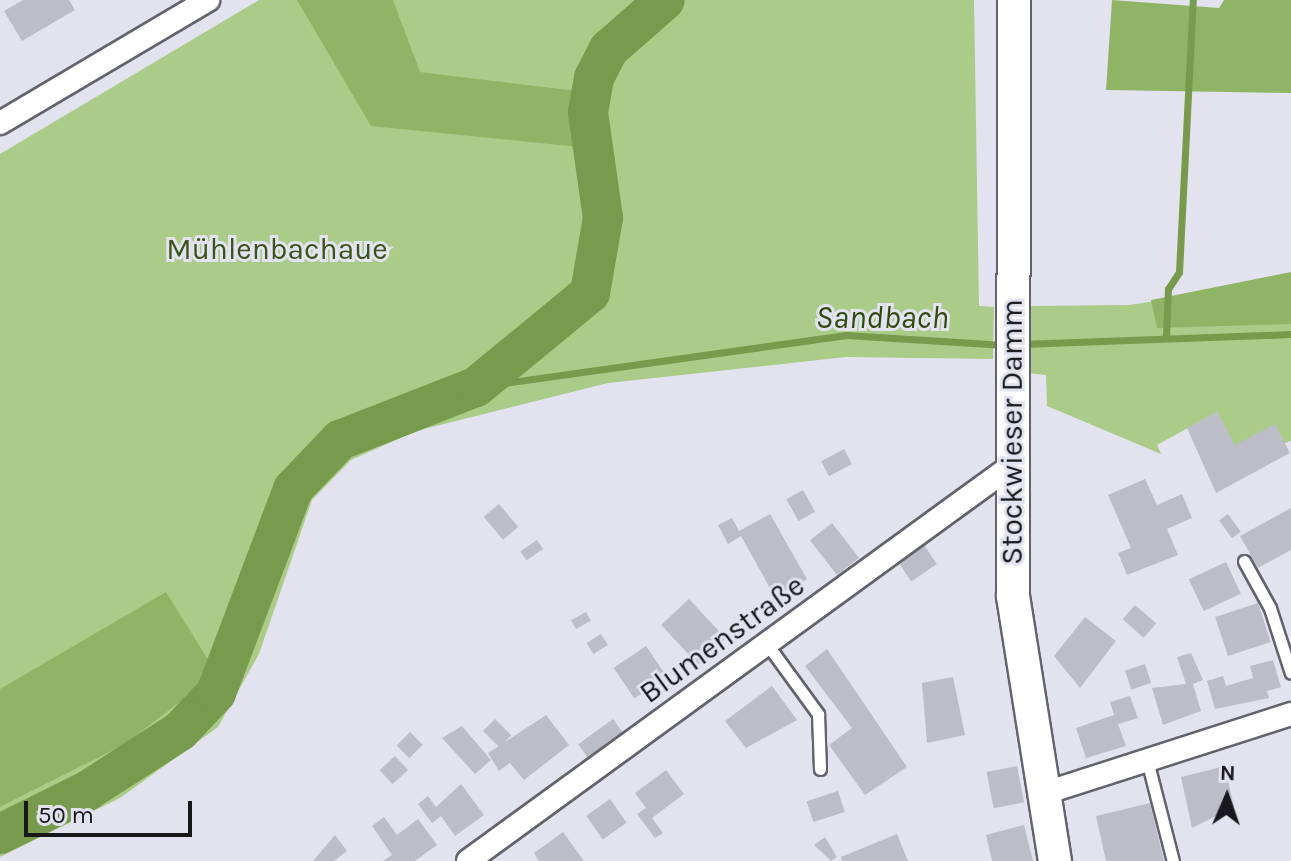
<!DOCTYPE html>
<meta charset="utf-8">
<style>
body{margin:0}
#map{position:relative;width:1291px;height:861px;overflow:hidden;background:#e2e3ef;font-family:Karla,sans-serif}
div>[style]{position:absolute}
.green>*{inset:0;background:#abcb88}
.forest>*{inset:0;background:#90b465}
.stream>*{height:7px;margin:-3.5px;padding:0 3.5px;transform-origin:3.5px;border-radius:3.5px;background:#779a4c}
.river>*{height:40px;margin:-20px;padding:0 20px;transform-origin:20px;border-radius:20px;background:#779a4c}
.building>*{inset:0;background:#bdbdc8;transform-origin:0 0}
.roads{filter:drop-shadow(2px 0 #63636d) drop-shadow(-2px 0 #63636d) drop-shadow(0 2px #63636d) drop-shadow(0 -2px #63636d)}
.lane>*{height:11px;margin:-5.5px;padding:0 5.5px;transform-origin:5.5px;border-radius:5.5px;background:#fff}
.street>*{height:22px;margin:-11px;padding:0 11px;transform-origin:11px;border-radius:11px;background:#fff}
.secondary>*{height:32px;margin:-16px;padding:0 16px;transform-origin:16px;border-radius:16px;background:#fff}
span{translate:-50% -50%;white-space:nowrap;text-align:center;line-height:1.15;-webkit-text-stroke:6px #e2e3ef;paint-order:stroke}
.park-label{font-size:30px;color:#3b521b}
.street-label{font-size:30px;color:#18181c}
.water-label{font-size:32px;color:#324910;font-style:italic}
.north{position:absolute;left:1187px;top:757px;width:80px;height:80px;-webkit-text-stroke:6px #e2e3ef;paint-order:stroke;rotate:2deg;font-size:22px;font-weight:700;line-height:32px;text-align:center;color:#18181c}
.north::after{content:'';display:block;margin:auto;width:28px;height:36px;background:#18181c;clip-path:polygon(50% 0,100% 100%,50% 72%,0 100%)}
.scale{position:absolute;left:24px;top:801px;width:168px;height:36px;box-sizing:border-box;border:4px solid #18181c;border-top:0;padding-left:10px;font-size:24px;line-height:28px;white-space:nowrap;color:#18181c;-webkit-text-stroke:6px #e2e3ef;paint-order:stroke}
</style>
<div id="map">
<div class="green">
<div style="clip-path:polygon(259px 0,974px 0,979px 306px,994px 307px,993px 359px,846px 357px,608px 383px,416px 431px,351px 460px,312px 500px,259px 654px,218px 727px,120px 798px,0 857px,0 154px)"></div>
<div style="clip-path:polygon(1291px 279px,1291px 441px,1285px 443px,1235px 446px,1217px 412px,1157px 445px,1161px 454px,1047px 406px,1046px 375px,1025px 373px,1026px 306px,1130px 305px)"></div>
</div>
<div class="forest">
<div style="clip-path:polygon(297px 0,393px 0,420px 72px,577px 91px,579px 147px,371px 126px)"></div>
<div style="clip-path:polygon(1112px 0,1219px 8px,1224px 0,1291px 0,1291px 93px,1106px 90px)"></div>
<div style="clip-path:polygon(1291px 272px,1291px 324px,1157px 328px,1151px 300px)"></div>
<div style="clip-path:polygon(166px 592px,212px 666px,203px 684px,125px 744px,0 807px,0 689px)"></div>
</div>
<div class="stream">
<div style="left:1166px;top:336px;width:47px;rotate:-87.6deg"></div>
<div style="left:1168px;top:289px;width:20px;rotate:-57deg"></div>
<div style="left:1179px;top:272px;width:272px;rotate:-87.1deg"></div>
<div style="left:1021px;top:344px;width:270px;rotate:-2.1deg"></div>
<div style="left:476px;top:387px;width:374px;rotate:-8deg"></div>
<div style="left:846px;top:335px;width:159px;rotate:3.6deg"></div>
</div>
<div class="river">
<div style="left:0;top:834px;width:97px;rotate:-26.3deg"></div>
<div style="left:87px;top:791px;width:111px;rotate:-32.8deg"></div>
<div style="left:180px;top:731px;width:52px;rotate:-46.5deg"></div>
<div style="left:216px;top:693px;width:218px;rotate:-69.3deg"></div>
<div style="left:293px;top:489px;width:68px;rotate:-46.2deg"></div>
<div style="left:340px;top:440px;width:146px;rotate:-21.3deg"></div>
<div style="left:476px;top:387px;width:148px;rotate:-39.5deg"></div>
<div style="left:590px;top:293px;width:76px;rotate:-80.2deg"></div>
<div style="left:603px;top:218px;width:107px;rotate:-98.1deg"></div>
<div style="left:588px;top:112px;width:35px;rotate:-80deg"></div>
<div style="left:594px;top:78px;width:33px;rotate:-63deg"></div>
<div style="left:609px;top:49px;width:74px;rotate:-41.2deg"></div>
</div>
<div class="building">
<div style="clip-path:polygon(23px 0,69px 0,75px 10px,22px 41px,4px 11px)"></div>
<div style="clip-path:polygon(1217px 412px,1235px 445px,1275px 424px,1290px 453px,1216px 493px,1187px 428px)"></div>
<div style="left:844px;top:449px;width:17px;height:26px;rotate:62deg"></div>
<div style="clip-path:polygon(1145px 479px,1157px 505px,1182px 494px,1192px 518px,1167px 529px,1178px 555px,1127px 575px,1118px 553px,1131px 548px,1108px 495px)"></div>
<div style="left:803px;top:490px;width:25px;height:19px;rotate:61deg"></div>
<div style="left:499px;top:504px;width:30px;height:20px;rotate:50deg"></div>
<div style="clip-path:polygon(1291px 508px,1291px 550px,1258px 568px,1240px 536px)"></div>
<div style="clip-path:polygon(770px 514px,807px 579px,775px 597px,741px 536px,728px 544px,718px 525px,732px 518px,739px 531px)"></div>
<div style="left:1228px;top:514px;width:22px;height:11px;rotate:54deg"></div>
<div style="left:832px;top:523px;width:44px;height:28px;rotate:52deg"></div>
<div style="left:537px;top:540px;width:11px;height:20px;rotate:56deg"></div>
<div style="left:924px;top:545px;width:23px;height:31px;rotate:56deg"></div>
<div style="left:1226px;top:562px;width:35px;height:41px;rotate:65deg"></div>
<div style="left:689px;top:599px;width:54px;height:38px;rotate:47deg"></div>
<div style="left:1258px;top:603px;width:41px;height:45px;rotate:72deg"></div>
<div style="left:1135px;top:605px;width:28px;height:19px;rotate:41deg"></div>
<div style="left:586px;top:612px;width:10px;height:17px;rotate:61deg"></div>
<div style="clip-path:polygon(1085px 617px,1116px 641px,1080px 688px,1054px 656px)"></div>
<div style="left:601px;top:634px;width:13px;height:17px;rotate:58deg"></div>
<div style="left:646px;top:646px;width:37px;height:39px;rotate:56deg"></div>
<div style="clip-path:polygon(827px 649px,907px 767px,865px 795px,829px 745px,852px 728px,805px 666px)"></div>
<div style="clip-path:polygon(1191px 653px,1203px 680px,1193px 684px,1201px 711px,1163px 725px,1152px 688px,1186px 684px,1177px 657px)"></div>
<div style="clip-path:polygon(1273px 660px,1281px 687px,1267px 691px,1269px 698px,1215px 709px,1207px 681px,1223px 676px,1226px 686px,1253px 678px,1250px 666px)"></div>
<div style="left:1145px;top:664px;width:20px;height:21px;rotate:72deg"></div>
<div style="clip-path:polygon(953px 677px,965px 735px,927px 743px,922px 683px)"></div>
<div style="clip-path:polygon(772px 686px,797px 720px,746px 748px,725px 721px)"></div>
<div style="clip-path:polygon(1130px 696px,1138px 718px,1118px 724px,1126px 746px,1086px 758px,1076px 728px,1114px 715px,1110px 702px)"></div>
<div style="clip-path:polygon(546px 715px,569px 745px,524px 780px,510px 763px,499px 771px,488px 753px)"></div>
<div style="left:495px;top:719px;width:23px;height:17px;rotate:45deg"></div>
<div style="left:613px;top:719px;width:19px;height:43px;rotate:54deg"></div>
<div style="clip-path:polygon(462px 726px,491px 760px,475px 774px,442px 738px)"></div>
<div style="left:410px;top:732px;width:18px;height:19px;rotate:45deg"></div>
<div style="left:395px;top:756px;width:19px;height:21px;rotate:47deg"></div>
<div style="left:1017px;top:766px;width:37px;height:31px;rotate:79deg"></div>
<div style="clip-path:polygon(1225px 766px,1234px 807px,1192px 828px,1181px 777px)"></div>
<div style="clip-path:polygon(666px 770px,684px 794px,652px 818px,663px 833px,655px 838px,637px 814px,646px 808px,635px 793px)"></div>
<div style="clip-path:polygon(461px 784px,484px 815px,455px 836px,441px 816px,432px 823px,418px 804px,428px 796px,436px 807px)"></div>
<div style="left:838px;top:791px;width:22px;height:33px;rotate:72deg"></div>
<div style="left:610px;top:799px;width:29px;height:29px;rotate:55deg"></div>
<div style="clip-path:polygon(1150px 803px,1164px 861px,1106px 861px,1096px 816px)"></div>
<div style="clip-path:polygon(384px 817px,397px 835px,418px 819px,437px 845px,415px 861px,383px 861px,392px 855px,372px 826px)"></div>
<div style="clip-path:polygon(1024px 825px,1033px 861px,992px 861px,986px 835px)"></div>
<div style="clip-path:polygon(563px 832px,584px 861px,539px 861px,534px 853px)"></div>
<div style="clip-path:polygon(897px 834px,908px 861px,842px 861px,841px 857px)"></div>
<div style="clip-path:polygon(335px 835px,347px 851px,334px 861px,313px 861px)"></div>
<div style="clip-path:polygon(825px 837px,837px 857px,831px 861px,814px 845px)"></div>
</div>
<div class="roads">
<div class="lane">
<div style="left:1244px;top:561px;width:54px;rotate:61deg"></div>
<div style="left:1270px;top:608px;width:68px;rotate:72.1deg"></div>
<div style="left:767px;top:644px;width:87px;rotate:53.9deg"></div>
<div style="left:818px;top:714px;width:55px;rotate:87.9deg"></div>
<div style="left:1147px;top:760px;width:104px;rotate:75.6deg"></div>
</div>
<div class="street">
<div style="left:0;top:123px;width:242px;rotate:-30.6deg"></div>
<div style="left:1042px;top:794px;width:262px;rotate:-17.8deg"></div>
<div style="left:468px;top:861px;width:671px;rotate:-36.03deg"></div>
</div>
<div class="secondary">
<div style="left:1014px;top:0;width:596px;rotate:90.1deg"></div>
<div style="left:1013px;top:596px;width:268px;rotate:81deg"></div>
</div>
</div>
<div class="park-label">
<span style="left:277px;top:249px">Mühlenbachaue</span>
</div>
<div class="street-label">
<span style="left:1012px;top:432px;rotate:-90deg">Stockwieser Damm</span>
<span style="left:722px;top:639px;rotate:-36deg">Blumenstraße</span>
</div>
<div class="water-label">
<span style="left:882px;top:318px">Sandbach</span>
</div>
<div class="north">N</div>
<div class="scale">50 m</div>
</div>
